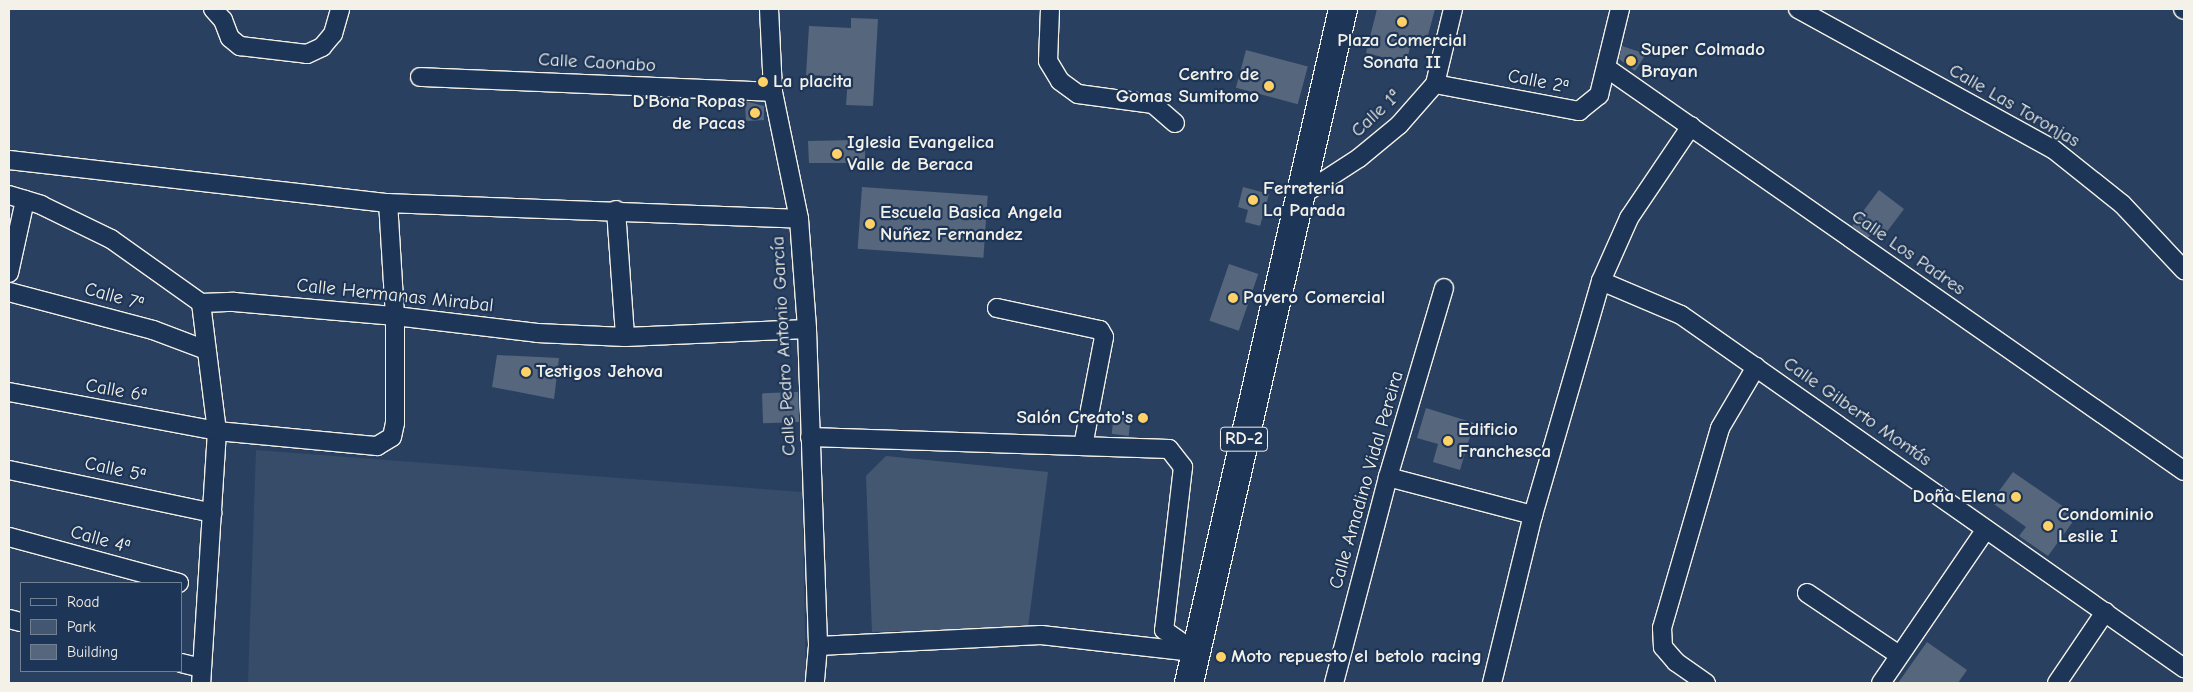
<!DOCTYPE html>
<meta charset="utf-8">
<style>
body{margin:0}
#map{position:relative;width:2193px;height:692px;overflow:hidden;background:#2a4060;font-family:"Comic Neue",sans-serif}
div>[style]{position:absolute}
.built>*{inset:0;background:#374c69}
.green>*{inset:0;background:#445771}
.building>*{inset:0;background:#56677d;transform-origin:0 0}
.roads{filter:drop-shadow(1px 0 #f4f1e8) drop-shadow(-1px 0 #f4f1e8) drop-shadow(0 1px #f4f1e8) drop-shadow(0 -1px #f4f1e8)}
.street>*{height:18px;margin:-9px;padding:0 9px;transform-origin:9px;border-radius:9px;background:#1d3557}
.primary>*{height:28px;margin:-14px;padding:0 14px;transform-origin:14px;border-radius:14px;background:#1d3557}
.dots>*{width:14px;height:14px;translate:-50% -50%;box-sizing:border-box;border:2px solid #1d3557;border-radius:50%}
span{translate:-50% -50%;white-space:nowrap;text-align:center;line-height:1.15;-webkit-text-stroke:4.5px #1d3557;paint-order:stroke}
.shield-label span{padding:1px 4px;background:#1d3557;border:1px solid;border-radius:4px;-webkit-text-stroke-width:0}
.shield-label{font-size:18px;color:#f4f1e8;font-weight:700}
.poi-label{font-size:19px;color:#f4f1e8;font-weight:700}
.left{translate:0 -50%;text-align:left}
.right{translate:-100% -50%;text-align:right}
.street-label{font-size:19px;color:#f4f1e8}
.frame{position:absolute;inset:0;border:10px solid #f4f1e8;pointer-events:none}
.legend{position:absolute;left:20px;top:582px;width:162px;height:90px;box-sizing:border-box;background:#1d3557;border:1px solid #738091;margin:0;padding:6px 9px;list-style:none;font-size:15px;color:#f4f1e8}
.legend li{display:flex;align-items:center;gap:10px;height:25px}
.legend b{width:25px;border:1px solid #738091}
</style>
<div id="map">
<div class="built">
<div style="clip-path:polygon(256px 450px,802px 492px,806px 683px,248px 683px)"></div>
</div>
<div class="green">
<div style="clip-path:polygon(886px 456px,1048px 472px,1028px 627px,872px 632px,866px 476px)"></div>
</div>
<div class="building">
<div style="clip-path:polygon(1377px 9px,1435px 9px,1427px 39px,1413px 36px,1406px 63px,1366px 53px)"></div>
<div style="clip-path:polygon(851px 18px,878px 19px,873px 106px,846px 105px,848px 77px,806px 75px,809px 26px,851px 28px)"></div>
<div style="clip-path:polygon(1622px 46px,1646px 54px,1635px 71px,1619px 59px)"></div>
<div style="left:1246px;top:50px;width:64px;height:39px;rotate:15deg"></div>
<div style="clip-path:polygon(745px 101px,764px 106px,764px 120px,746px 121px)"></div>
<div style="clip-path:polygon(857px 140px,857px 145px,865px 145px,865px 163px,809px 163px,808px 141px)"></div>
<div style="left:862px;top:187px;width:126px;height:62px;rotate:4deg"></div>
<div style="clip-path:polygon(1243px 187px,1269px 194px,1260px 226px,1245px 222px,1248px 210px,1238px 207px)"></div>
<div style="clip-path:polygon(1879px 190px,1904px 209px,1880px 241px,1871px 234px,1868px 238px,1852px 226px)"></div>
<div style="left:1229px;top:264px;width:31px;height:60px;rotate:19deg"></div>
<div style="clip-path:polygon(497px 355px,559px 358px,554px 399px,492px 387px)"></div>
<div style="left:798px;top:392px;width:30px;height:36px;rotate:88deg"></div>
<div style="clip-path:polygon(1426px 408px,1474px 423px,1460px 470px,1433px 462px,1438px 444px,1417px 438px)"></div>
<div style="left:1114px;top:415px;width:17px;height:19px;rotate:7deg"></div>
<div style="clip-path:polygon(2013px 472px,2077px 516px,2048px 556px,2019px 536px,2026px 527px,1991px 502px)"></div>
<div style="clip-path:polygon(1927px 642px,1967px 670px,1958px 683px,1898px 683px)"></div>
</div>
<div class="roads">
<div class="street">
<div style="left:213px;top:9px;width:15px;rotate:48deg"></div>
<div style="left:223px;top:20px;width:19px;rotate:69deg"></div>
<div style="left:230px;top:38px;width:13px;rotate:39deg"></div>
<div style="left:240px;top:46px;width:67px;rotate:6.8deg"></div>
<div style="left:307px;top:54px;width:17px;rotate:-25deg"></div>
<div style="left:322px;top:47px;width:17px;rotate:-50deg"></div>
<div style="left:333px;top:34px;width:26px;rotate:-74deg"></div>
<div style="left:769px;top:9px;width:83px;rotate:87.2deg"></div>
<div style="left:773px;top:92px;width:130px;rotate:78.4deg"></div>
<div style="left:799px;top:219px;width:110px;rotate:85.8deg"></div>
<div style="left:807px;top:329px;width:317px;rotate:88deg"></div>
<div style="left:818px;top:646px;width:37px;rotate:95deg"></div>
<div style="left:1050px;top:9px;width:52px;rotate:92.2deg"></div>
<div style="left:1048px;top:61px;width:23px;rotate:59deg"></div>
<div style="left:1060px;top:81px;width:22px;rotate:36deg"></div>
<div style="left:1078px;top:94px;width:76px;rotate:7.6deg"></div>
<div style="left:1153px;top:104px;width:29px;rotate:41deg"></div>
<div style="left:1798px;top:9px;width:291px;rotate:28.8deg"></div>
<div style="left:2053px;top:149px;width:88px;rotate:38.6deg"></div>
<div style="left:2122px;top:204px;width:91px;rotate:46.8deg"></div>
<div style="left:2183px;top:9px;width:1px;rotate:45deg"></div>
<div style="left:1608px;top:69px;width:702px;rotate:34.91deg"></div>
<div style="left:420px;top:77px;width:353px;rotate:2.4deg"></div>
<div style="left:1435px;top:84px;width:147px;rotate:10.6deg"></div>
<div style="left:1579px;top:111px;width:26px;rotate:-39deg"></div>
<div style="left:1599px;top:95px;width:89px;rotate:-76.3deg"></div>
<div style="left:9px;top:160px;width:381px;rotate:6.5deg"></div>
<div style="left:388px;top:203px;width:411px;rotate:2.2deg"></div>
<div style="left:9px;top:195px;width:34px;rotate:17deg"></div>
<div style="left:41px;top:205px;width:78px;rotate:25.9deg"></div>
<div style="left:111px;top:239px;width:110px;rotate:35.4deg"></div>
<div style="left:201px;top:303px;width:33px;rotate:-2deg"></div>
<div style="left:234px;top:302px;width:162px;rotate:5deg"></div>
<div style="left:395px;top:316px;width:143px;rotate:6.8deg"></div>
<div style="left:537px;top:333px;width:88px;rotate:2.6deg"></div>
<div style="left:625px;top:337px;width:182px;rotate:-2.5deg"></div>
<div style="left:1302px;top:195px;width:68px;rotate:-33deg"></div>
<div style="left:1359px;top:158px;width:52px;rotate:-39.5deg"></div>
<div style="left:1399px;top:125px;width:55px;rotate:-48.7deg"></div>
<div style="left:1435px;top:84px;width:77px;rotate:-76.5deg"></div>
<div style="left:616px;top:210px;width:127px;rotate:85.9deg"></div>
<div style="left:9px;top:273px;width:75px;rotate:-77.6deg"></div>
<div style="left:1601px;top:281px;width:87px;rotate:23deg"></div>
<div style="left:1681px;top:315px;width:615px;rotate:35.06deg"></div>
<div style="left:9px;top:292px;width:149px;rotate:14.8deg"></div>
<div style="left:153px;top:330px;width:57px;rotate:20.7deg"></div>
<div style="left:201px;top:303px;width:129px;rotate:82.9deg"></div>
<div style="left:217px;top:431px;width:253px;rotate:93.6deg"></div>
<div style="left:997px;top:308px;width:105px;rotate:12.1deg"></div>
<div style="left:1100px;top:330px;width:8px;rotate:60deg"></div>
<div style="left:1104px;top:337px;width:111px;rotate:100.9deg"></div>
<div style="left:9px;top:392px;width:212px;rotate:10.6deg"></div>
<div style="left:217px;top:431px;width:161px;rotate:5.4deg"></div>
<div style="left:377px;top:446px;width:17px;rotate:-31deg"></div>
<div style="left:392px;top:437px;width:14px;rotate:-78deg"></div>
<div style="left:395px;top:423px;width:107px;rotate:-90deg"></div>
<div style="left:395px;top:316px;width:113px;rotate:-93.5deg"></div>
<div style="left:810px;top:437px;width:359px;rotate:1.9deg"></div>
<div style="left:1169px;top:449px;width:23px;rotate:52deg"></div>
<div style="left:1183px;top:467px;width:164px;rotate:96.6deg"></div>
<div style="left:1164px;top:630px;width:39px;rotate:35deg"></div>
<div style="left:9px;top:470px;width:208px;rotate:11.9deg"></div>
<div style="left:1388px;top:477px;width:150px;rotate:14.7deg"></div>
<div style="left:9px;top:537px;width:176px;rotate:15.1deg"></div>
<div style="left:1807px;top:593px;width:111px;rotate:34deg"></div>
<div style="left:9px;top:619px;width:12px;rotate:14deg"></div>
<div style="left:818px;top:646px;width:223px;rotate:-2.8deg"></div>
<div style="left:1041px;top:635px;width:153px;rotate:6.4deg"></div>
<div style="left:181px;top:663px;width:21px;rotate:14deg"></div>
<div style="left:1334px;top:683px;width:213px;rotate:-75.3deg"></div>
<div style="left:1388px;top:477px;width:197px;rotate:-73.5deg"></div>
<div style="left:1492px;top:683px;width:173px;rotate:-76.3deg"></div>
<div style="left:1533px;top:515px;width:244px;rotate:-73.8deg"></div>
<div style="left:1601px;top:281px;width:69px;rotate:-66deg"></div>
<div style="left:1629px;top:218px;width:111px;rotate:-56deg"></div>
<div style="left:1706px;top:683px;width:37px;rotate:-145deg"></div>
<div style="left:1676px;top:662px;width:20px;rotate:-131deg"></div>
<div style="left:1663px;top:647px;width:19px;rotate:-93deg"></div>
<div style="left:1662px;top:628px;width:208px;rotate:-73.8deg"></div>
<div style="left:1720px;top:428px;width:71px;rotate:-59.5deg"></div>
<div style="left:1881px;top:683px;width:186px;rotate:-55.7deg"></div>
<div style="left:2057px;top:683px;width:86px;rotate:-55.9deg"></div>
</div>
<div class="primary">
<div style="left:1189px;top:683px;width:691px;rotate:-77.13deg"></div>
</div>
</div>
<div class="dots">
<div style="left:1402px;top:22px;background:#ffd166"></div>
<div style="left:1631px;top:61px;background:#ffd166"></div>
<div style="left:763px;top:82px;background:#ffd166"></div>
<div style="left:1269px;top:86px;background:#ffd166"></div>
<div style="left:755px;top:113px;background:#ffd166"></div>
<div style="left:837px;top:154px;background:#ffd166"></div>
<div style="left:1253px;top:200px;background:#ffd166"></div>
<div style="left:870px;top:224px;background:#ffd166"></div>
<div style="left:1233px;top:298px;background:#ffd166"></div>
<div style="left:526px;top:372px;background:#ffd166"></div>
<div style="left:1143px;top:418px;background:#ffd166"></div>
<div style="left:1448px;top:441px;background:#ffd166"></div>
<div style="left:2016px;top:497px;background:#ffd166"></div>
<div style="left:2048px;top:526px;background:#ffd166"></div>
<div style="left:1221px;top:657px;background:#ffd166"></div>
</div>
<div class="shield-label">
<span style="left:1244px;top:439px">RD-2</span>
</div>
<div class="poi-label">
<span style="left:1402px;top:52px">Plaza Comercial<br>Sonata II</span>
<span class="left" style="left:1641px;top:61px">Super Colmado<br>Brayan</span>
<span class="right" style="left:1259px;top:86px">Centro de<br>Gomas Sumitomo</span>
<span class="left" style="left:773px;top:82px">La placita</span>
<span class="right" style="left:745px;top:113px">D'Bona Ropas<br>de Pacas</span>
<span class="left" style="left:847px;top:154px">Iglesia Evangelica<br>Valle de Beraca</span>
<span class="left" style="left:1263px;top:200px">Ferreteria<br>La Parada</span>
<span class="left" style="left:880px;top:224px">Escuela Basica Angela<br>Nuñez Fernandez</span>
<span class="left" style="left:1243px;top:298px">Payero Comercial</span>
<span class="left" style="left:536px;top:372px">Testigos Jehova</span>
<span class="right" style="left:1133px;top:418px">Salón Creato's</span>
<span class="left" style="left:1458px;top:441px">Edificio<br>Franchesca</span>
<span class="right" style="left:2006px;top:497px">Doña Elena</span>
<span class="left" style="left:2058px;top:526px">Condominio<br>Leslie I</span>
<span class="left" style="left:1231px;top:657px">Moto repuesto el betolo racing</span>
</div>
<div class="street-label">
<span style="left:597px;top:63px;rotate:3deg">Calle Caonabo</span>
<span style="left:1538px;top:82px;rotate:11deg">Calle 2ª</span>
<span style="left:2014px;top:106px;rotate:30deg">Calle Las Toronjas</span>
<span style="left:1376px;top:114px;rotate:-43deg">Calle 1ª</span>
<span style="left:1908px;top:253px;rotate:35deg">Calle Los Padres</span>
<span style="left:395px;top:296px;rotate:6deg">Calle Hermanas Mirabal</span>
<span style="left:114px;top:297px;rotate:15deg">Calle 7ª</span>
<span style="left:784px;top:346px;rotate:-93deg">Calle Pedro Antonio García</span>
<span style="left:116px;top:391px;rotate:10deg">Calle 6ª</span>
<span style="left:1857px;top:412px;rotate:35deg">Calle Gilberto Montás</span>
<span style="left:115px;top:470px;rotate:12deg">Calle 5ª</span>
<span style="left:1367px;top:480px;rotate:-74deg">Calle Amadino Vidal Pereira</span>
<span style="left:100px;top:540px;rotate:15deg">Calle 4ª</span>
</div>
<div class="frame"></div>
<ul class="legend">
<li><b style="height:6px;background:#1d3557"></b>Road</li>
<li><b style="height:14px;background:#445771"></b>Park</li>
<li><b style="height:14px;background:#56677d"></b>Building</li>
</ul>
</div>
